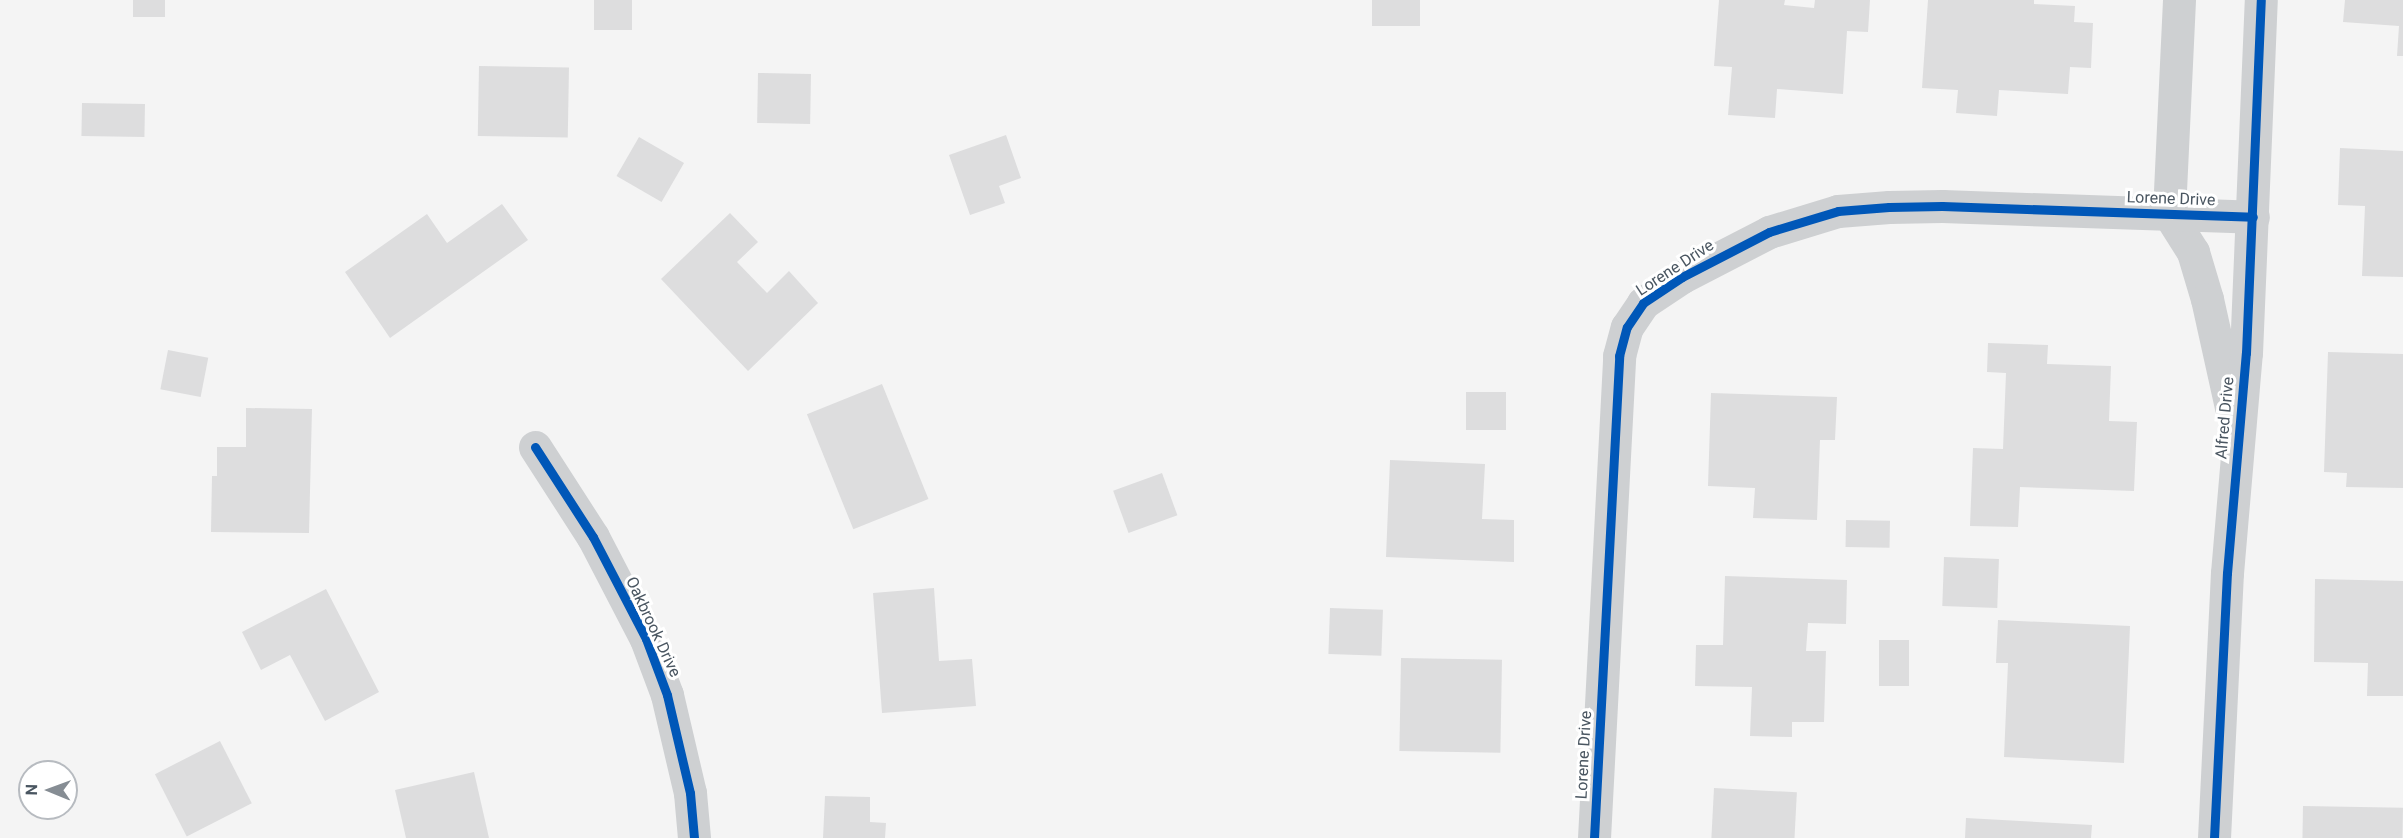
<!DOCTYPE html>
<style>
body{margin:0}
#map{position:relative;width:2403px;height:838px;overflow:hidden;background:#f4f4f4;font-family:Roboto,sans-serif}
div>[style]{position:absolute}
.building>*{inset:0;background:#ddddde;transform-origin:0 0}
.minor>*{height:33px;margin:-16.5px;padding:0 16.5px;transform-origin:16.5px;border-radius:16.5px;background:#ced0d2}
.cycleway>*{height:9px;margin:-4.5px;padding:0 4.5px;transform-origin:4.5px;border-radius:4.5px;background:#0057b8}
span{translate:-50% -50%;white-space:nowrap;text-align:center;line-height:1.15;-webkit-text-stroke:6px #fff;paint-order:stroke}
.street-label{font-size:16px;color:#4a5661}
.north{position:absolute;left:18px;top:760px;width:60px;height:60px;box-sizing:border-box;background:#fff;border:2px solid #b7bbc0;border-radius:50%;rotate:271deg;font-size:16px;font-weight:700;line-height:24px;text-align:center;color:#4a5661}
.north::after{content:'';display:block;margin:auto;width:21px;height:27px;background:#868d94;clip-path:polygon(50% 0,100% 100%,50% 72%,0 100%)}
</style>
<div id="map">
<div class="building">
<div style="left:133px;top:0;width:32px;height:17px"></div>
<div style="left:594px;top:0;width:38px;height:30px"></div>
<div style="left:1372px;top:0;width:48px;height:26px"></div>
<div style="clip-path:polygon(1719px 0,1785px 0,1784px 5px,1814px 8px,1815px 0,1870px 0,1868px 32px,1847px 31px,1843px 94px,1777px 89px,1775px 118px,1728px 115px,1732px 67px,1714px 66px)"></div>
<div style="clip-path:polygon(1928px 0,2034px 0,2034px 4px,2075px 6px,2074px 22px,2093px 23px,2091px 68px,2070px 67px,2068px 94px,1999px 90px,1997px 116px,1956px 113px,1958px 90px,1922px 88px)"></div>
<div style="clip-path:polygon(2345px 0,2403px 0,2403px 56px,2397px 56px,2399px 26px,2343px 22px)"></div>
<div style="left:479px;top:66px;width:90px;height:70px;rotate:1deg"></div>
<div style="left:758px;top:73px;width:53px;height:50px;rotate:1deg"></div>
<div style="left:82px;top:103px;width:63px;height:33px;rotate:1deg"></div>
<div style="clip-path:polygon(1006px 135px,1021px 178px,999px 186px,1005px 203px,970px 215px,949px 155px)"></div>
<div style="left:639px;top:137px;width:52px;height:45px;rotate:30deg"></div>
<div style="clip-path:polygon(2340px 148px,2403px 151px,2403px 277px,2362px 276px,2365px 206px,2338px 205px)"></div>
<div style="clip-path:polygon(502px 204px,528px 240px,390px 338px,345px 272px,427px 214px,447px 243px)"></div>
<div style="clip-path:polygon(730px 213px,758px 242px,737px 262px,767px 293px,789px 271px,818px 303px,748px 371px,661px 279px)"></div>
<div style="clip-path:polygon(1988px 343px,2048px 345px,2047px 364px,2111px 366px,2109px 421px,2137px 422px,2134px 491px,2020px 487px,2018px 527px,1970px 526px,1973px 448px,2003px 449px,2006px 373px,1987px 372px)"></div>
<div style="left:168px;top:350px;width:41px;height:40px;rotate:11deg"></div>
<div style="clip-path:polygon(2328px 352px,2403px 354px,2403px 488px,2346px 487px,2347px 473px,2324px 472px)"></div>
<div style="left:882px;top:384px;width:124px;height:81px;rotate:68deg"></div>
<div style="left:1506px;top:392px;width:38px;height:40px;rotate:90deg"></div>
<div style="clip-path:polygon(1711px 393px,1837px 397px,1835px 440px,1820px 440px,1817px 520px,1753px 518px,1755px 488px,1708px 486px)"></div>
<div style="clip-path:polygon(246px 408px,312px 409px,309px 533px,211px 532px,212px 476px,217px 476px,217px 447px,246px 447px)"></div>
<div style="clip-path:polygon(1390px 460px,1485px 464px,1482px 519px,1514px 520px,1514px 562px,1386px 557px)"></div>
<div style="left:1162px;top:473px;width:45px;height:52px;rotate:70deg"></div>
<div style="left:1846px;top:520px;width:44px;height:27px;rotate:1deg"></div>
<div style="left:1944px;top:557px;width:55px;height:49px;rotate:2deg"></div>
<div style="clip-path:polygon(1725px 576px,1847px 580px,1846px 624px,1808px 623px,1806px 651px,1826px 651px,1824px 722px,1792px 722px,1792px 737px,1750px 736px,1752px 687px,1695px 686px,1696px 645px,1723px 645px)"></div>
<div style="clip-path:polygon(2315px 579px,2403px 581px,2403px 696px,2367px 696px,2368px 663px,2314px 662px)"></div>
<div style="clip-path:polygon(934px 588px,939px 661px,972px 659px,976px 706px,882px 713px,873px 593px)"></div>
<div style="clip-path:polygon(326px 589px,379px 692px,325px 721px,290px 655px,261px 670px,242px 632px)"></div>
<div style="left:1330px;top:608px;width:53px;height:46px;rotate:2deg"></div>
<div style="clip-path:polygon(1998px 620px,2130px 626px,2124px 763px,2004px 757px,2008px 663px,1996px 663px)"></div>
<div style="left:1879px;top:640px;width:30px;height:46px"></div>
<div style="left:1401px;top:658px;width:101px;height:93px;rotate:1deg"></div>
<div style="left:220px;top:741px;width:70px;height:73px;rotate:63deg"></div>
<div style="clip-path:polygon(474px 772px,489px 838px,406px 838px,395px 790px)"></div>
<div style="left:1714px;top:788px;width:83px;height:50px;rotate:3deg"></div>
<div style="clip-path:polygon(825px 796px,870px 797px,870px 822px,886px 823px,885px 838px,823px 838px)"></div>
<div style="left:2303px;top:806px;width:100px;height:32px;rotate:1deg"></div>
<div style="clip-path:polygon(1966px 818px,2092px 825px,2091px 838px,1965px 838px)"></div>
</div>
<div class="minor">
<div style="left:2179px;top:0;width:214px;rotate:92.7deg"></div>
<div style="left:2169px;top:214px;width:45px;rotate:57.7deg"></div>
<div style="left:2193px;top:252px;width:49px;rotate:73.4deg"></div>
<div style="left:2207px;top:299px;width:111px;rotate:77.5deg"></div>
<div style="left:535px;top:447px;width:107px;rotate:57.2deg"></div>
<div style="left:593px;top:537px;width:115px;rotate:62.5deg"></div>
<div style="left:646px;top:639px;width:60px;rotate:69.4deg"></div>
<div style="left:667px;top:695px;width:101px;rotate:76.8deg"></div>
<div style="left:690px;top:793px;width:45px;rotate:84.9deg"></div>
<div style="left:1594px;top:838px;width:483px;rotate:-87deg"></div>
<div style="left:1619px;top:356px;width:30px;rotate:-75deg"></div>
<div style="left:1627px;top:327px;width:29px;rotate:-56deg"></div>
<div style="left:1643px;top:303px;width:47px;rotate:-33.7deg"></div>
<div style="left:1682px;top:277px;width:98px;rotate:-27.3deg"></div>
<div style="left:1769px;top:232px;width:72px;rotate:-16.9deg"></div>
<div style="left:1838px;top:211px;width:51px;rotate:-4.5deg"></div>
<div style="left:1889px;top:207px;width:53px;rotate:-1.1deg"></div>
<div style="left:1942px;top:206px;width:311px;rotate:2deg"></div>
<div style="left:2214px;top:838px;width:265px;rotate:-87.2deg"></div>
<div style="left:2227px;top:573px;width:221px;rotate:-85.1deg"></div>
<div style="left:2246px;top:353px;width:353px;rotate:-87.6deg"></div>
</div>
<div class="cycleway">
<div style="left:535px;top:447px;width:107px;rotate:57.2deg"></div>
<div style="left:593px;top:537px;width:115px;rotate:62.5deg"></div>
<div style="left:646px;top:639px;width:60px;rotate:69.4deg"></div>
<div style="left:667px;top:695px;width:101px;rotate:76.8deg"></div>
<div style="left:690px;top:793px;width:45px;rotate:84.9deg"></div>
<div style="left:1594px;top:838px;width:483px;rotate:-87deg"></div>
<div style="left:1619px;top:356px;width:30px;rotate:-75deg"></div>
<div style="left:1627px;top:327px;width:29px;rotate:-56deg"></div>
<div style="left:1643px;top:303px;width:47px;rotate:-33.7deg"></div>
<div style="left:1682px;top:277px;width:98px;rotate:-27.3deg"></div>
<div style="left:1769px;top:232px;width:72px;rotate:-16.9deg"></div>
<div style="left:1838px;top:211px;width:51px;rotate:-4.5deg"></div>
<div style="left:1889px;top:207px;width:53px;rotate:-1.1deg"></div>
<div style="left:1942px;top:206px;width:311px;rotate:2deg"></div>
<div style="left:2214px;top:838px;width:265px;rotate:-87.2deg"></div>
<div style="left:2227px;top:573px;width:221px;rotate:-85.1deg"></div>
<div style="left:2246px;top:353px;width:353px;rotate:-87.6deg"></div>
</div>
<div class="street-label">
<span style="left:2171px;top:199px;rotate:2deg">Lorene Drive</span>
<span style="left:1675px;top:268px;rotate:-33deg">Lorene Drive</span>
<span style="left:2225px;top:418px;rotate:-85deg">Alfred Drive</span>
<span style="left:653px;top:627px;rotate:65deg">Oakbrook Drive</span>
<span style="left:1584px;top:755px;rotate:-87deg">Lorene Drive</span>
</div>
<div class="north">N</div>
</div>
